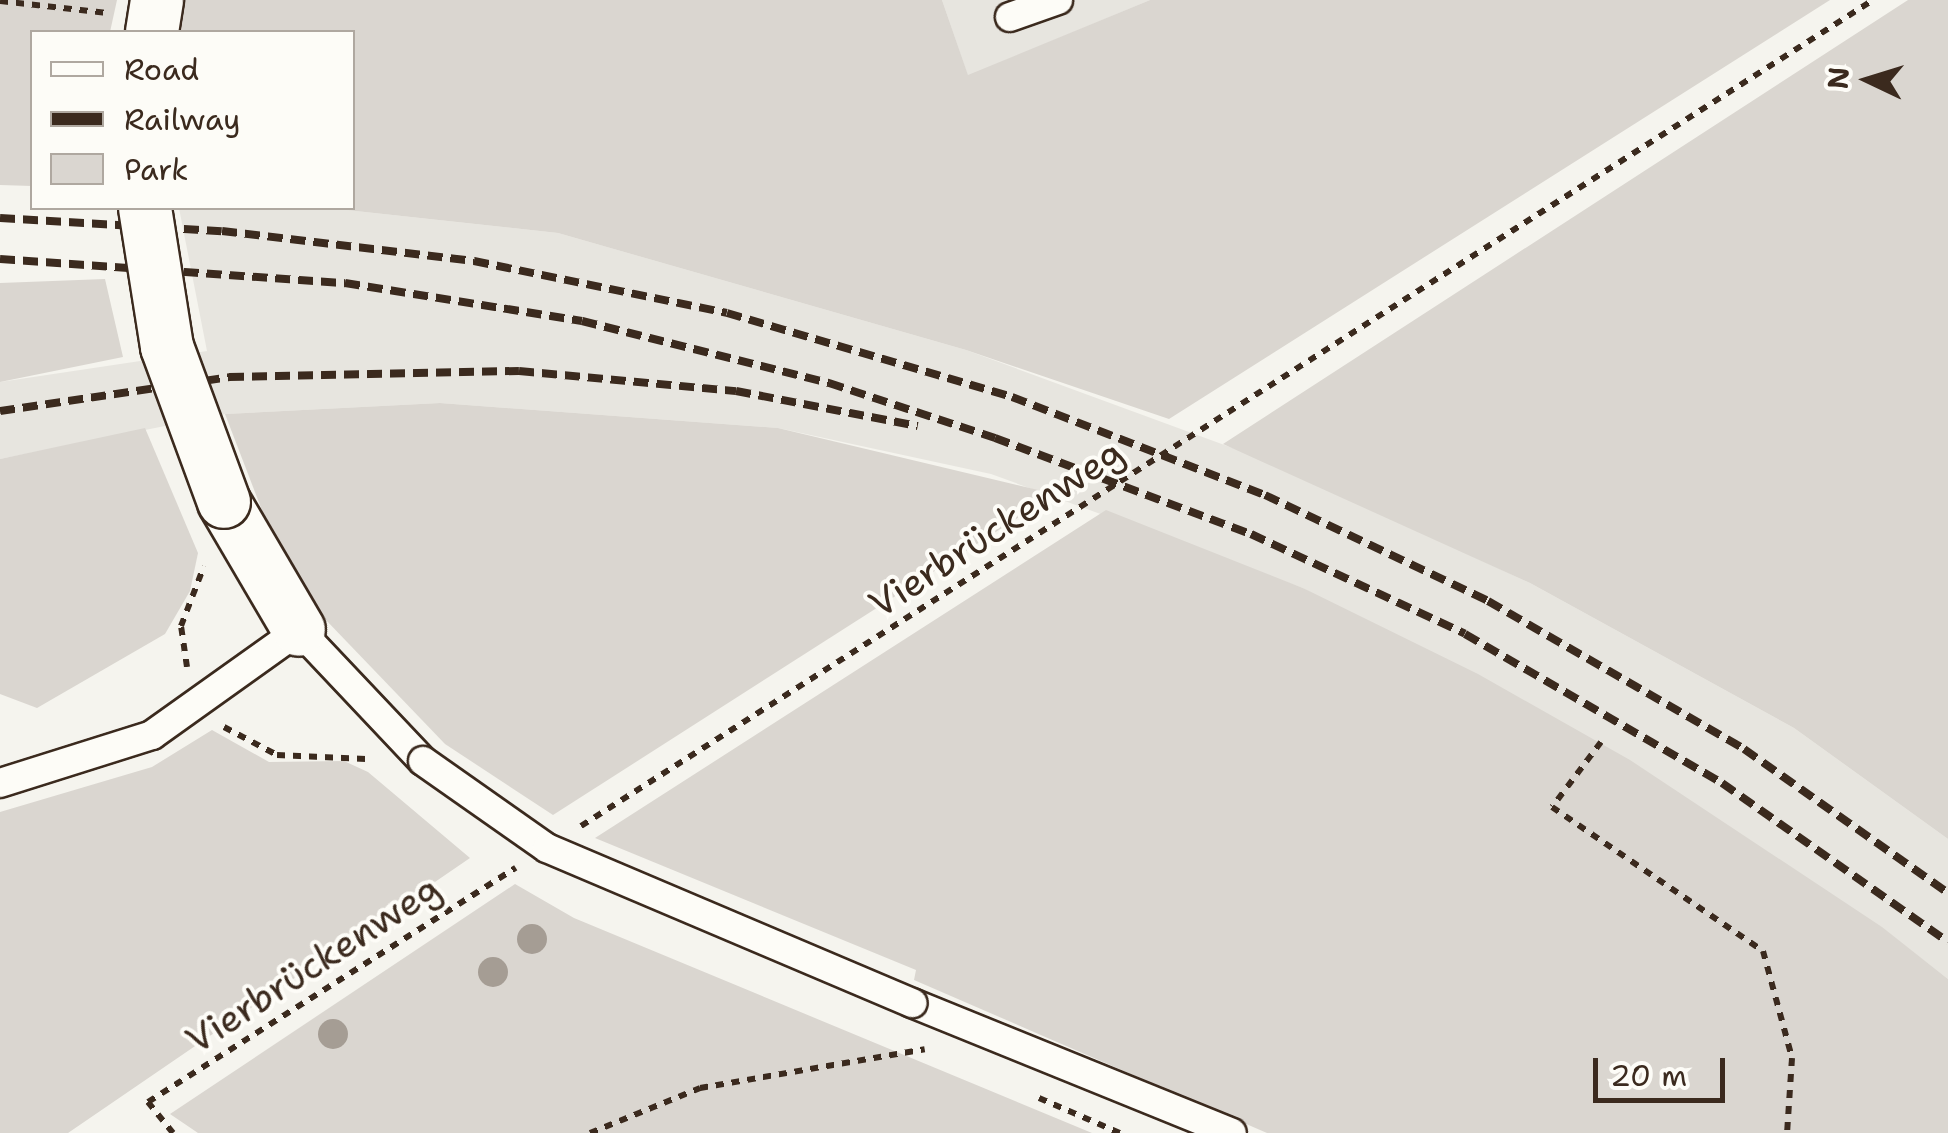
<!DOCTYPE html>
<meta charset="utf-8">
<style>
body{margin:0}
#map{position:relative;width:1948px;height:1133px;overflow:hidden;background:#f5f4ee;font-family:"Shantell Sans",sans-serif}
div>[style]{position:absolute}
.built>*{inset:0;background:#e7e5df}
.green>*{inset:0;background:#dad6d0}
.path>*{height:6px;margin-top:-3px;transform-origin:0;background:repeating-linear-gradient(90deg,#3b2a1e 0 8px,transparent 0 16px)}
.roads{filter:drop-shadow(2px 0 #3b2a1e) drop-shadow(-2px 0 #3b2a1e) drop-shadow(0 2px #3b2a1e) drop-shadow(0 -2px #3b2a1e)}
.service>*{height:28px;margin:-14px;padding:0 14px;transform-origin:14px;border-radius:14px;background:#fdfcf7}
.minor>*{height:52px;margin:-26px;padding:0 26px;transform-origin:26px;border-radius:26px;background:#fdfcf7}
.rail>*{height:8px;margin-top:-4px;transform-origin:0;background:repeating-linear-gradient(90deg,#3b2a1e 0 15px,transparent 0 23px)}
.bridges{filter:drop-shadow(2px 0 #3b2a1e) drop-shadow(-2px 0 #3b2a1e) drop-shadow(0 2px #3b2a1e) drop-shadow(0 -2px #3b2a1e)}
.service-bridge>*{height:28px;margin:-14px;padding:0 14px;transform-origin:14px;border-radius:14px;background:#fdfcf7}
.minor-bridge>*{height:52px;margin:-26px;padding:0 26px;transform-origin:26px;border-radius:26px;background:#fdfcf7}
.trees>*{width:30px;height:30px;margin:-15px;border-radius:50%;background:#a59d94}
span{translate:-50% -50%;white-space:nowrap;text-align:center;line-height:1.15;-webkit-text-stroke:8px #fdfcf7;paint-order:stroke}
.street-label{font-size:38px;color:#3b2a1e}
.legend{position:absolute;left:30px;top:30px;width:325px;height:180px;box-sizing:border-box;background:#fdfcf7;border:2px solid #afa8a0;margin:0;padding:12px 18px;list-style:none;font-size:30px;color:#3b2a1e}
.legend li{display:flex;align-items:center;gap:20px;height:50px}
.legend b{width:50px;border:2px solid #afa8a0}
.north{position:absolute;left:1818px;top:30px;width:100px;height:100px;-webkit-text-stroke:8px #fdfcf7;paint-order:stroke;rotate:274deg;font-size:28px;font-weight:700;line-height:40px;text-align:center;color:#3b2a1e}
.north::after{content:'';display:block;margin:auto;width:35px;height:45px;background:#3b2a1e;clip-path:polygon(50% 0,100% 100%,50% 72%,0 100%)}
.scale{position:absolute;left:1593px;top:1058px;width:132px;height:45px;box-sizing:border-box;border:5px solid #3b2a1e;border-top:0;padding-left:12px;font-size:30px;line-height:35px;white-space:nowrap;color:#3b2a1e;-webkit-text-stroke:8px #fdfcf7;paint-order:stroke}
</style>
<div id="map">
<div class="built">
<div style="clip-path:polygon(942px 0,1150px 0,968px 76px)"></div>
<div style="clip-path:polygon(179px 208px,328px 208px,558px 233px,966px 350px,1268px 461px,1530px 583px,1794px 728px,1948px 839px,1948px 979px,1881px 927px,1303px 588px,991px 474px,778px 428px,440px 403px,225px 414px,0 459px,0 382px,207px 351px)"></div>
</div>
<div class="green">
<div style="clip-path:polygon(0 0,117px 0,110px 32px,32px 32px,32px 186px,0 185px)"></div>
<div style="clip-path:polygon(181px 0,942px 0,968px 75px,1150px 0,1830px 0,1169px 419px,966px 350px,558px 233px,328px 208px,352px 208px,352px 32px,176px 32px)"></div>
<div style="clip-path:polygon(1908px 0,1948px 0,1948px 839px,1794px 728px,1530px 583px,1223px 444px)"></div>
<div style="clip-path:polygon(105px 279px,123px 357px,0 382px,0 283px)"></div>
<div style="clip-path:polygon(440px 403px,778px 428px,1055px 494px,553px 815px,445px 744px,324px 618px,268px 526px,225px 414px)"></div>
<div style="clip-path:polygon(145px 428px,198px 553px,190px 591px,165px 634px,37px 708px,0 694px,0 459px)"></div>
<div style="clip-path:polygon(1106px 510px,1303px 588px,1478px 674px,1630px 760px,1882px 927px,1948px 979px,1948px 1133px,1267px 1133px,914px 980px,916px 970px,595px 838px)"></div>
<div style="clip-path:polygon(212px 730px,269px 762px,344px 761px,368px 772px,470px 858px,68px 1133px,0 1133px,0 812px,152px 767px)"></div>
<div style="clip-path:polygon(515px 884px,574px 918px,1092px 1133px,198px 1133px,170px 1114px)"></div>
</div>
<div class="path">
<div style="left:0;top:1px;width:108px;rotate:6.4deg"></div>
<div style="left:187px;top:667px;width:41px;rotate:-98.3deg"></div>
<div style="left:181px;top:626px;width:64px;rotate:-69deg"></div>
<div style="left:224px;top:727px;width:60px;rotate:27.8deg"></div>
<div style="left:277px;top:755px;width:89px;rotate:2.6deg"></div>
<div style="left:1601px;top:742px;width:81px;rotate:127deg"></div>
<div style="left:1552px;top:807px;width:255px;rotate:34.3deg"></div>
<div style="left:1763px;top:951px;width:111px;rotate:74.8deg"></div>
<div style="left:1792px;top:1058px;width:75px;rotate:93.8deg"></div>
<div style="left:581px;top:826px;width:1533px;rotate:-32.59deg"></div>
<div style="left:1039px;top:1098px;width:88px;rotate:23.4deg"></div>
<div style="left:173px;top:1133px;width:40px;rotate:-129deg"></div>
<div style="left:148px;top:1102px;width:436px;rotate:-32.5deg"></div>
<div style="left:590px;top:1133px;width:119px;rotate:-22.2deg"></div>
<div style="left:700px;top:1088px;width:228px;rotate:-9.8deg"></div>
</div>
<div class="roads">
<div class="service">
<div style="left:1010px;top:17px;width:51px;rotate:-19.5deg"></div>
<div style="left:0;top:783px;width:159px;rotate:-17.5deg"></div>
<div style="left:152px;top:735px;width:181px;rotate:-35.5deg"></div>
<div style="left:299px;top:630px;width:180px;rotate:46.6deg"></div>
<div style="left:912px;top:1003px;width:345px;rotate:22.1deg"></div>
</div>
<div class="minor">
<div style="left:152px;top:32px;width:32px;rotate:-81deg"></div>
<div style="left:224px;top:502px;width:148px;rotate:59.6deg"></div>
</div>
</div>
<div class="rail">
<div style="left:0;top:218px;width:222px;rotate:3.4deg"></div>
<div style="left:222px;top:231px;width:254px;rotate:6.8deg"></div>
<div style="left:474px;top:261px;width:258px;rotate:11.6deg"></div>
<div style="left:727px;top:313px;width:297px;rotate:16.4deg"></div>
<div style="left:1012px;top:397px;width:271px;rotate:21.2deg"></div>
<div style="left:1265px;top:495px;width:247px;rotate:25.4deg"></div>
<div style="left:1488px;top:601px;width:296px;rotate:30deg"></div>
<div style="left:1744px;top:749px;width:250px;rotate:35.2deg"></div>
<div style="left:0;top:259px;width:346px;rotate:4deg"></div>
<div style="left:345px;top:283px;width:240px;rotate:9.1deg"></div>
<div style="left:582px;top:321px;width:255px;rotate:14.1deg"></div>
<div style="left:829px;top:383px;width:175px;rotate:18.3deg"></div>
<div style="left:995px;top:438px;width:273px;rotate:20.6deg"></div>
<div style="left:1251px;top:534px;width:236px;rotate:25deg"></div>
<div style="left:1465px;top:634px;width:297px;rotate:30.1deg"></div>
<div style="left:1722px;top:783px;width:276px;rotate:35.1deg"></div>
<div style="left:0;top:411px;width:232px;rotate:-8.4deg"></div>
<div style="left:229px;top:377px;width:290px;rotate:-1.2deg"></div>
<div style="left:519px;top:371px;width:218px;rotate:5.3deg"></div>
<div style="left:736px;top:391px;width:185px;rotate:10.9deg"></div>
</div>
<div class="bridges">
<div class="service-bridge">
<div style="left:423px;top:761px;width:151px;rotate:35.1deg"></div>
<div style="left:547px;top:848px;width:397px;rotate:23deg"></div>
</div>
<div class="minor-bridge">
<div style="left:145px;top:208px;width:141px;rotate:81deg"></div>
<div style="left:167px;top:347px;width:165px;rotate:69.8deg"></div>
</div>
</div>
<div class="trees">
<div style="left:532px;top:939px"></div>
<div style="left:493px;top:972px"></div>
<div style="left:333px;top:1034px"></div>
</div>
<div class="street-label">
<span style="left:996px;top:528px;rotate:-33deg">Vierbrückenweg</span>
<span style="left:313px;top:964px;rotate:-33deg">Vierbrückenweg</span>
</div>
<ul class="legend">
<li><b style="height:12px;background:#fdfcf7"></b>Road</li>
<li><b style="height:12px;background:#3b2a1e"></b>Railway</li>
<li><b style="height:28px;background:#dad6d0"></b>Park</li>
</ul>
<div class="north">N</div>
<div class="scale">20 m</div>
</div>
